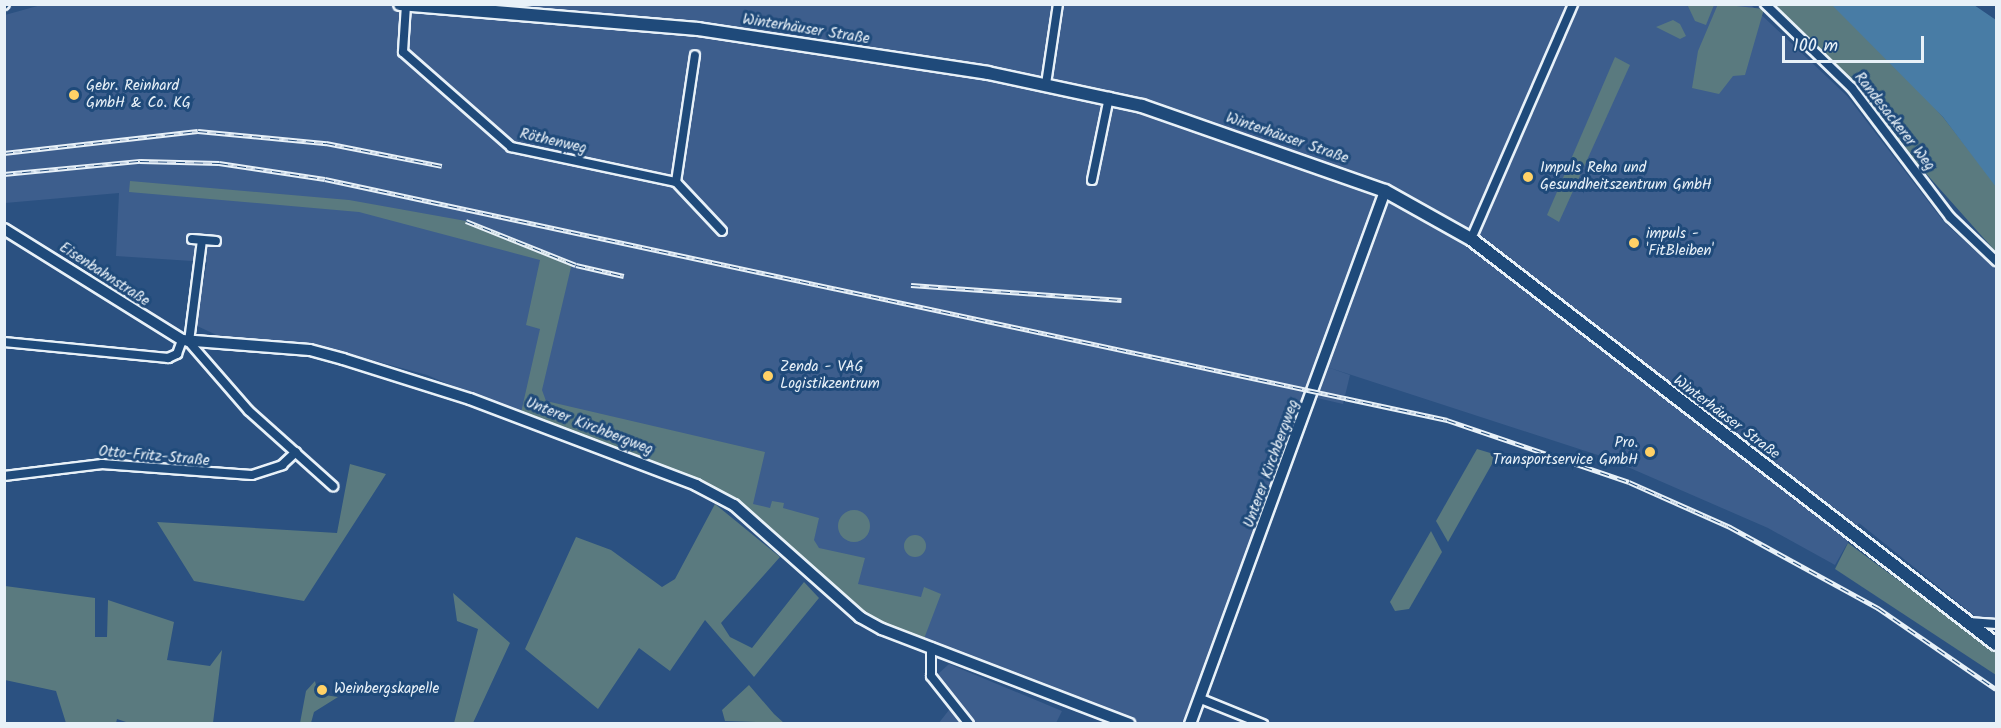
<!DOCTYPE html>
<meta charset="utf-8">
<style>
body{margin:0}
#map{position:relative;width:2001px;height:728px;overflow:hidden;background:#2b5181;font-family:Kalam,sans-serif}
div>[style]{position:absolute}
.built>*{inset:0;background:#3d5e8d}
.green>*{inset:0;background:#5a7a7f}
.round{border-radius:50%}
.water>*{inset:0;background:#487ca5}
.roads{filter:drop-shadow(2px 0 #e8f1f8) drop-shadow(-2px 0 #e8f1f8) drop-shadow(0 2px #e8f1f8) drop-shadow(0 -2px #e8f1f8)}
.minor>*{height:8px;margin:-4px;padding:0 4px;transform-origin:4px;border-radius:4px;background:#1f4a7a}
.tertiary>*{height:10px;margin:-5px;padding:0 5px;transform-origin:5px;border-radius:5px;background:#1f4a7a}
.secondary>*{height:12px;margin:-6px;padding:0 6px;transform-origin:6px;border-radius:6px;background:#1f4a7a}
.rail>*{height:5px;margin-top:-2.5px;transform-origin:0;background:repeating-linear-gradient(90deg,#1f4a7a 0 9px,#e8f1f8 0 18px);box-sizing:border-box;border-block:2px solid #e8f1f8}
.dots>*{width:16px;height:16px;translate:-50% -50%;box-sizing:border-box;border:3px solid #1f4a7a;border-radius:50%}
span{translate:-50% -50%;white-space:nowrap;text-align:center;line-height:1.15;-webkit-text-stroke:6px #1f4a7a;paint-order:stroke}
.street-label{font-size:15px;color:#e8f1f8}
.poi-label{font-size:15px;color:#e8f1f8}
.left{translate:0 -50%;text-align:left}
.right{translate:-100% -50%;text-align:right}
.frame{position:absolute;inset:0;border:6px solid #e8f1f8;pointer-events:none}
.scale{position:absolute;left:1782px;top:36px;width:142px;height:27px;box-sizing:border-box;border:3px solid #e8f1f8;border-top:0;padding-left:8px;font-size:18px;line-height:21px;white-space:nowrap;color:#e8f1f8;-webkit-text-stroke:4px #1f4a7a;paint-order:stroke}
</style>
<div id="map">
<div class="built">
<div style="clip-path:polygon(41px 5px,1751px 5px,1847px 96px,1944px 222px,1996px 270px,1996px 633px,1859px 523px,1835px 565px,1768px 528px,1607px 458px,1324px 366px,1350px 375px,1343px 404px,1313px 397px,1190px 723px,1129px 723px,882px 629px,734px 505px,427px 375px,310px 343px,223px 338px,195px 325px,207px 262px,116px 256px,119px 193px,5px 203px,5px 15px)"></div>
<div style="clip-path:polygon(949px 664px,1062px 711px,1056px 723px,938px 724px,949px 710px,938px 674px)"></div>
</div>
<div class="green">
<div style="clip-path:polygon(1687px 4px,1714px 5px,1706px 25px,1695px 21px)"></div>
<div style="clip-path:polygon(1718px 4px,1764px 9px,1745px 75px,1733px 76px,1719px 94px,1692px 88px,1698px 51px)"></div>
<div style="clip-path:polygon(1776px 5px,1841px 5px,1943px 117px,1996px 185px,1996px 252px)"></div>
<div style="clip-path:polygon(1673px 20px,1680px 24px,1686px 36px,1680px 39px,1656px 27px)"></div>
<div style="clip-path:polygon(1615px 57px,1630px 65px,1559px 222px,1547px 215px)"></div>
<div style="clip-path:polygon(130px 181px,349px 200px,466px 221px,572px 263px,542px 390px,546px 401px,765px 452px,753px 504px,770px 508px,772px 501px,784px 503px,783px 508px,819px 518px,814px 540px,819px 548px,865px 558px,858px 584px,921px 597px,924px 587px,941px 594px,922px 644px,882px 629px,734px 504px,520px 417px,540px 329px,526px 325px,540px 260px,359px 212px,129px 192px)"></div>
<div style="clip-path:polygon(1477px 449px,1497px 455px,1448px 542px,1436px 521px)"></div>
<div style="clip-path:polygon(350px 464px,386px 474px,304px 601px,194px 581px,157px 522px,337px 533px)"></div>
<div style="clip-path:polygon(715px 504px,780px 557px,721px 623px,730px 637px,752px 648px,804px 582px,819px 598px,754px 677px,705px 620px,670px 671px,639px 648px,598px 709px,525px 649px,576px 537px,611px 550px,662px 587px,675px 579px)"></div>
<div class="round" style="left:838px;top:510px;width:32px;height:32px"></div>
<div style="clip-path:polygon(1431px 531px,1442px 552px,1409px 609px,1395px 611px,1390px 602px)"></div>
<div class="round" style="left:904px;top:535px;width:22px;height:22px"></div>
<div style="clip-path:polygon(1848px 543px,1996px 652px,1996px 675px,1835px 569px)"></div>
<div style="clip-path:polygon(5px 586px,95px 598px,95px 637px,107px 637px,108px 600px,174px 622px,167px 660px,210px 666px,222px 650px,213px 723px,129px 723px,117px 719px,116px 723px,66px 723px,56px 691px,5px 680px)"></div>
<div style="clip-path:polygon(453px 593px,510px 643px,473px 723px,454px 723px,478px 629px,457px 621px)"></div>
<div style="clip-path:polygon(315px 681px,318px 694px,338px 697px,314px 712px,311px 723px,300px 723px,306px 691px)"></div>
<div style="clip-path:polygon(749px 685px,774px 714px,784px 723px,725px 721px,722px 710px)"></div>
</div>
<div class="water">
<div style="clip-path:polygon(1832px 5px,1974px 5px,1996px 20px,1996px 187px,1943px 117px)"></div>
</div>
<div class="roads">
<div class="minor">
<div style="left:1765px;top:4px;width:121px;rotate:44deg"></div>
<div style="left:1852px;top:88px;width:162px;rotate:52.8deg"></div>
<div style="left:1950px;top:217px;width:64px;rotate:43.7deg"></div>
<div style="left:4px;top:5px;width:1px;rotate:-45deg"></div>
<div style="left:406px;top:5px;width:47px;rotate:93.7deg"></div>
<div style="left:403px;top:52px;width:144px;rotate:41.3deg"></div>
<div style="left:511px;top:147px;width:169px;rotate:12deg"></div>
<div style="left:676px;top:182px;width:67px;rotate:46.8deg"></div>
<div style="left:1046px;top:84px;width:81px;rotate:-81.5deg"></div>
<div style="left:1092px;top:180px;width:85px;rotate:-78.4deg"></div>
<div style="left:676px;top:182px;width:128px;rotate:-81.5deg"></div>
<div style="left:192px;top:239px;width:24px;rotate:5deg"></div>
<div style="left:1471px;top:239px;width:256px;rotate:-66.5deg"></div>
<div style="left:202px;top:240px;width:103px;rotate:97.3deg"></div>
<div style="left:189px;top:342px;width:91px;rotate:49deg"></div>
<div style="left:249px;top:411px;width:113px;rotate:41.8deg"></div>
<div style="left:4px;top:342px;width:165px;rotate:5.6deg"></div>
<div style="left:168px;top:358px;width:10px;rotate:-24deg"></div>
<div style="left:177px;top:354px;width:15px;rotate:-70deg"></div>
<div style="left:4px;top:476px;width:99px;rotate:-7deg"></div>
<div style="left:102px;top:464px;width:150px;rotate:4.2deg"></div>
<div style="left:252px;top:475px;width:32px;rotate:-18deg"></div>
<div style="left:282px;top:465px;width:19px;rotate:-43deg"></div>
<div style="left:1969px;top:622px;width:27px;rotate:4deg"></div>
<div style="left:931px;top:647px;width:29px;rotate:90deg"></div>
<div style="left:931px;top:676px;width:61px;rotate:51.6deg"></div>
<div style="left:1201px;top:699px;width:67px;rotate:22deg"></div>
</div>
<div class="tertiary">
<div style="left:4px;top:229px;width:210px;rotate:31.9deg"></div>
<div style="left:182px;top:340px;width:128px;rotate:4.5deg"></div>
<div style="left:310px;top:350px;width:34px;rotate:15deg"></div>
<div style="left:343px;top:359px;width:133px;rotate:17.5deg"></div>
<div style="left:470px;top:399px;width:242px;rotate:20.8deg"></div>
<div style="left:696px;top:485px;width:43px;rotate:27.8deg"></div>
<div style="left:734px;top:505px;width:169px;rotate:41.6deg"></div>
<div style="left:860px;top:617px;width:25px;rotate:29deg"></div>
<div style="left:882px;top:629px;width:265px;rotate:21deg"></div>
<div style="left:1190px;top:724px;width:568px;rotate:-69.9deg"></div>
</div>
<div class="secondary">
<div style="left:400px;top:4px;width:299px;rotate:4.8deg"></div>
<div style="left:698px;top:29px;width:293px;rotate:8.6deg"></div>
<div style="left:988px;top:73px;width:157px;rotate:12.1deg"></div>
<div style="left:1142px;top:106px;width:257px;rotate:19.3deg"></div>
<div style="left:1385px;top:191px;width:98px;rotate:29.2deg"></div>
<div style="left:1471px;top:239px;width:663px;rotate:37.65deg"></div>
</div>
</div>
<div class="rail">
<div style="left:4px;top:153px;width:195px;rotate:-6.5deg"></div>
<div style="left:198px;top:131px;width:129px;rotate:5.4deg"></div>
<div style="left:326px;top:143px;width:118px;rotate:11.2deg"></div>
<div style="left:4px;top:174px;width:137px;rotate:-5.5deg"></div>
<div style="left:140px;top:161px;width:79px;rotate:1.5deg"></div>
<div style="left:219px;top:163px;width:107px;rotate:8.6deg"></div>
<div style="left:325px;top:179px;width:1148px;rotate:12.12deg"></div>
<div style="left:1447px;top:420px;width:192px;rotate:18.8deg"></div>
<div style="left:1629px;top:482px;width:111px;rotate:24deg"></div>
<div style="left:1730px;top:527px;width:169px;rotate:28.7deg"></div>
<div style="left:1878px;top:608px;width:143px;rotate:34.5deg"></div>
<div style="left:466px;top:221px;width:118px;rotate:21.8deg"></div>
<div style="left:576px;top:265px;width:49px;rotate:12.9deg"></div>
<div style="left:911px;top:285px;width:211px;rotate:4.1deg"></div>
</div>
<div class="dots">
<div style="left:74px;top:95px;background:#ffd166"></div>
<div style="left:1528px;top:177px;background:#ffd166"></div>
<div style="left:1634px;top:243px;background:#ffd166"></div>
<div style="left:768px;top:376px;background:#ffd166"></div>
<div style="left:1650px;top:452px;background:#ffd166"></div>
<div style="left:322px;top:690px;background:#ffd166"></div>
</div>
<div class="street-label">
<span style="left:806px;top:30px;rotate:9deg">Winterhäuser Straße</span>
<span style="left:1894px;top:122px;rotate:52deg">Randesackerer Weg</span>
<span style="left:1287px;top:139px;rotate:19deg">Winterhäuser Straße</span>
<span style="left:553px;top:142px;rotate:13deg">Röthenweg</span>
<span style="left:104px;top:275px;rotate:33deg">Eisenbahnstraße</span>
<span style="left:1726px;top:418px;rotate:37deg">Winterhäuser Straße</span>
<span style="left:589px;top:427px;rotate:21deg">Unterer Kirchbergweg</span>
<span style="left:154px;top:457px;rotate:5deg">Otto-Fritz-Straße</span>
<span style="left:1272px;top:464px;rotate:-70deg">Unterer Kirchbergweg</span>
</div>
<div class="poi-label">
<span class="left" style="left:86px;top:95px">Gebr. Reinhard<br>GmbH &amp; Co. KG</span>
<span class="left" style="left:1540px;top:177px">Impuls Reha und<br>Gesundheitszentrum GmbH</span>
<span class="left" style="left:1646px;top:243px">impuls -<br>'FitBleiben'</span>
<span class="left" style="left:780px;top:376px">Zenda - VAG<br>Logistikzentrum</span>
<span class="right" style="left:1638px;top:452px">Pro.<br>Transportservice GmbH</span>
<span class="left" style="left:334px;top:690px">Weinbergskapelle</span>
</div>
<div class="frame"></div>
<div class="scale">100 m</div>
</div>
